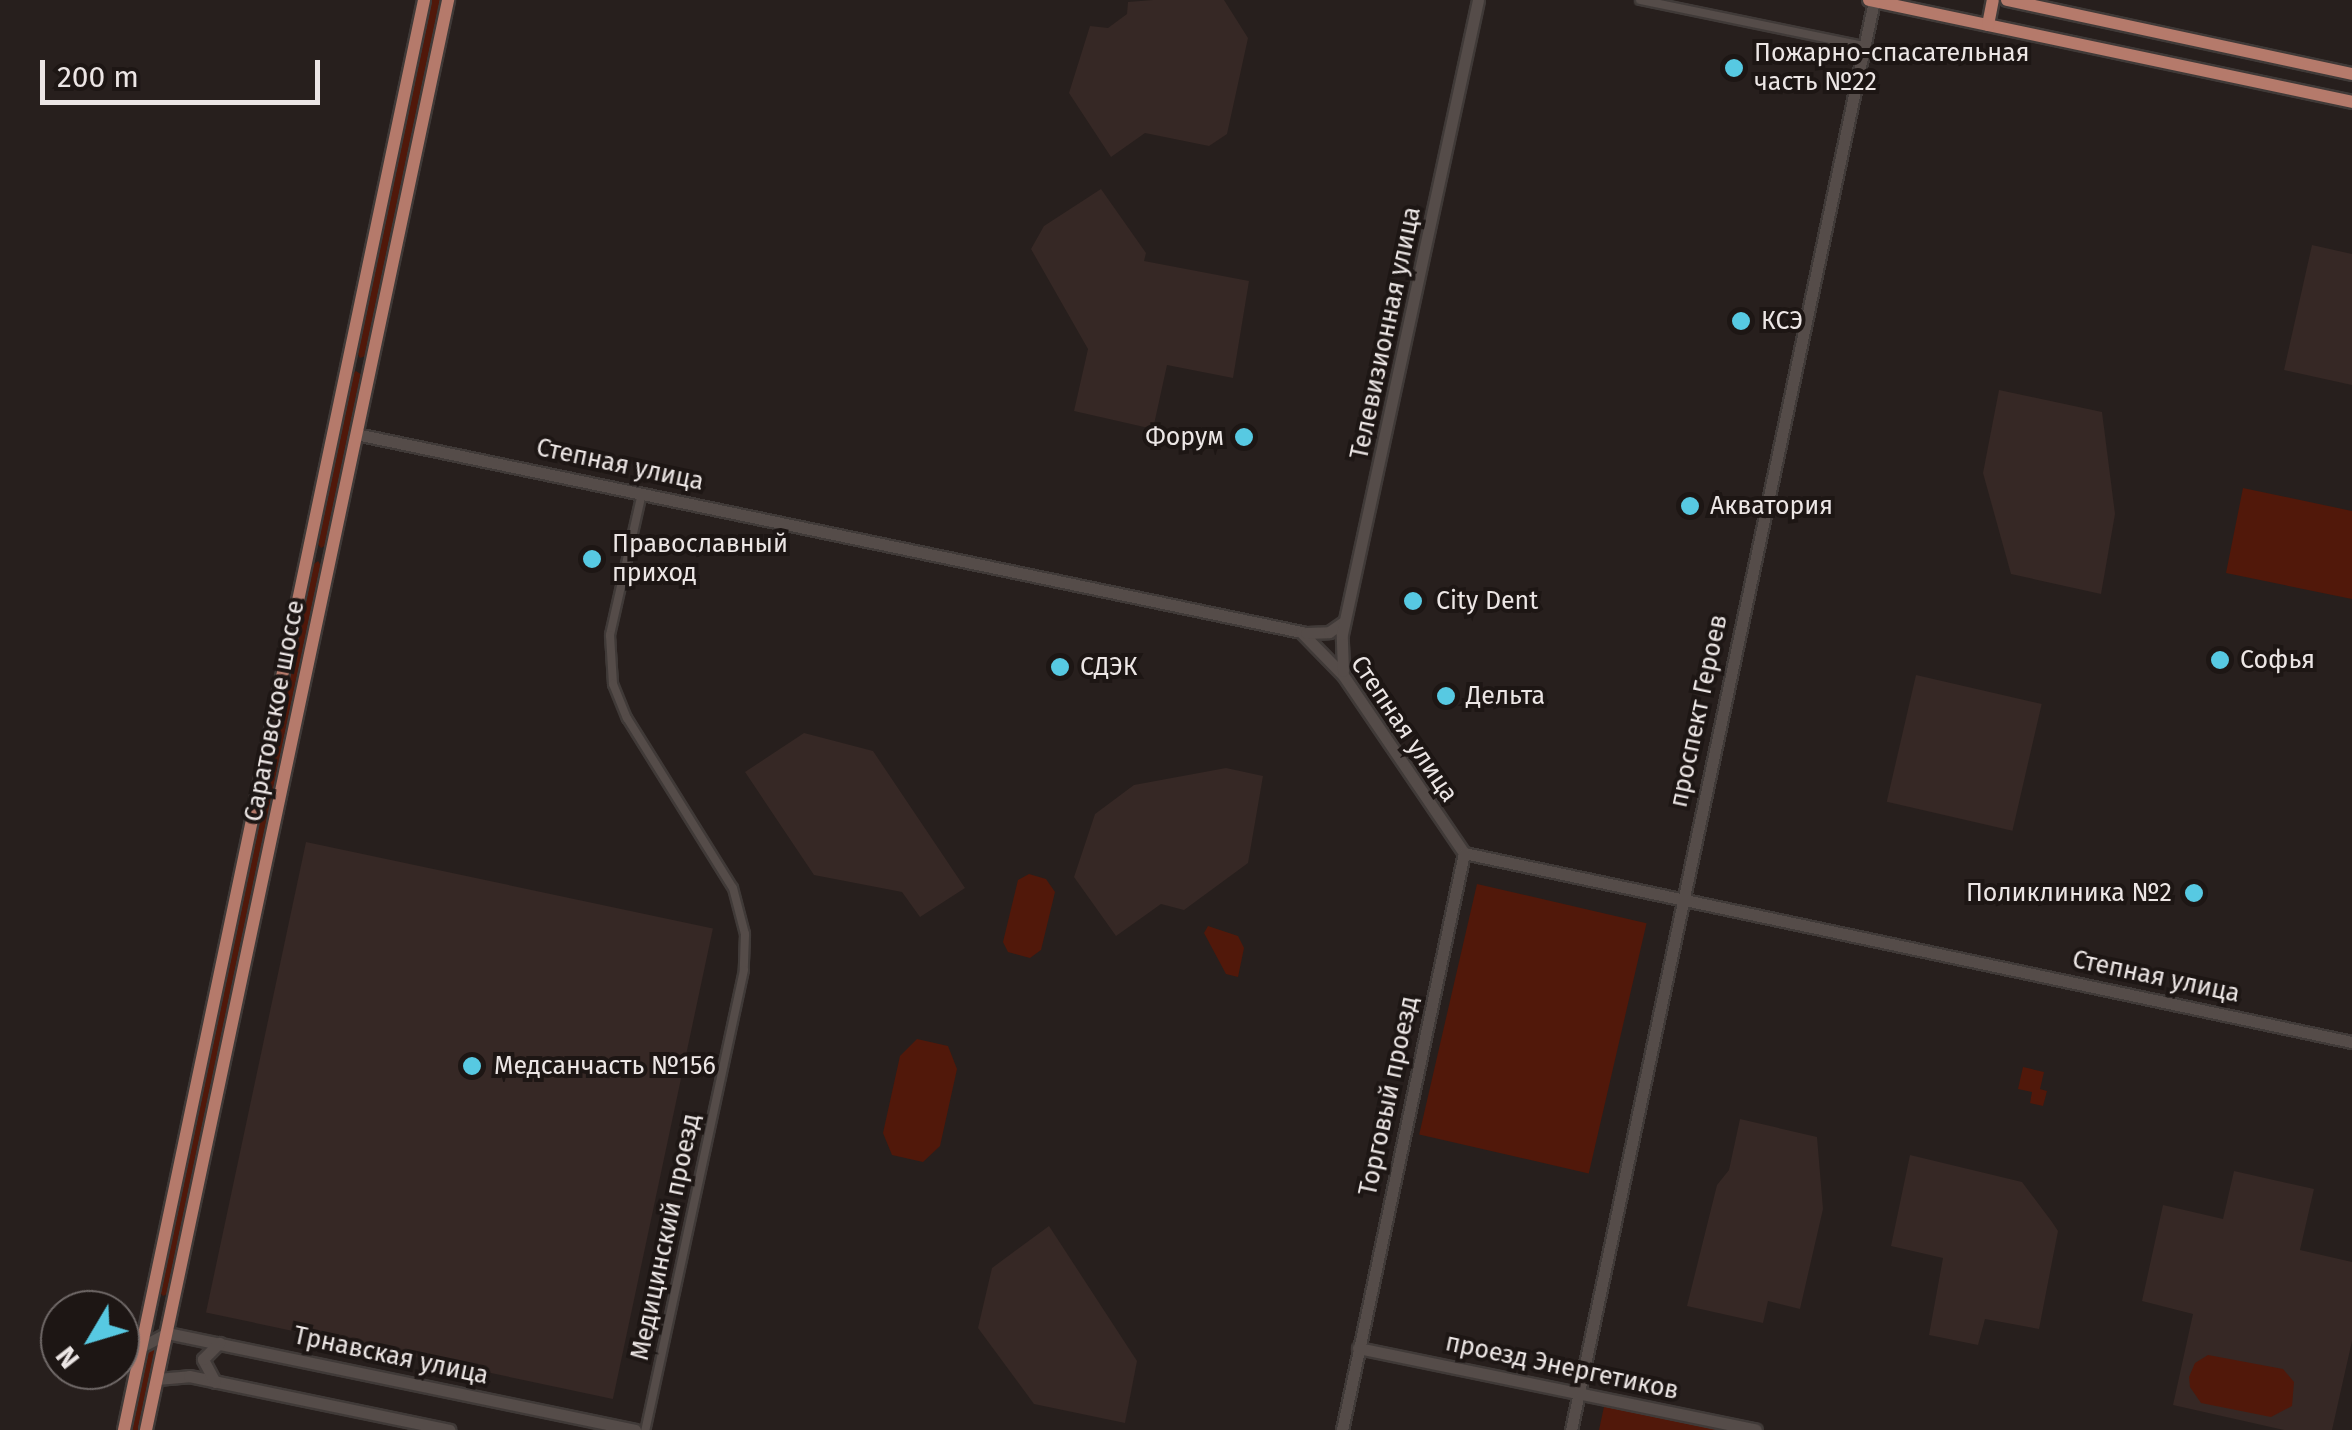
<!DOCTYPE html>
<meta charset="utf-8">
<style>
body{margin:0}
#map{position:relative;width:2352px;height:1430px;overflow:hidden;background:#271f1d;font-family:"Fira Sans",sans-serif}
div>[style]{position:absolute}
.built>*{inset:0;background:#362825;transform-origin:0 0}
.green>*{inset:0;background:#51180a;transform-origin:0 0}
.roads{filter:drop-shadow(2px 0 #403a38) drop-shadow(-2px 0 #403a38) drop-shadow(0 2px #403a38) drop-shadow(0 -2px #403a38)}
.street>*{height:8px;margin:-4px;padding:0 4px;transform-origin:4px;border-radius:4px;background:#554c49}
.secondary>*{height:11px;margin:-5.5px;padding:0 5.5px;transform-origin:5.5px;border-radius:5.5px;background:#554c49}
.primary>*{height:12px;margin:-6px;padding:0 6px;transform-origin:6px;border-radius:6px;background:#b57a6b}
.dots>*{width:28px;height:28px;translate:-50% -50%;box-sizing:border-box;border:5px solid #1d1614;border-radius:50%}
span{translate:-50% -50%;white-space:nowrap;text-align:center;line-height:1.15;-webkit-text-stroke:8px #1d1614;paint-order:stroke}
.poi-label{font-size:25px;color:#ece6e5}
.left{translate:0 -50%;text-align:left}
.right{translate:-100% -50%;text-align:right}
.street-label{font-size:25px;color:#ece6e5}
.north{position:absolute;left:40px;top:1290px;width:100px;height:100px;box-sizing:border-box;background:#1d1614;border:2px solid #706968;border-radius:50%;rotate:232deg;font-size:28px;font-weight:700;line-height:40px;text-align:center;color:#ece6e5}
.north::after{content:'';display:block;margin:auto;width:35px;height:45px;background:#57c9e2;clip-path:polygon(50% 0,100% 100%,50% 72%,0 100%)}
.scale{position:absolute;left:40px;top:60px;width:280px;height:45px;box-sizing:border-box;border:5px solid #ece6e5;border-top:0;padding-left:12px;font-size:30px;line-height:35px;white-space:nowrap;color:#ece6e5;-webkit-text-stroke:8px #1d1614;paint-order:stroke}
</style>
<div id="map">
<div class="built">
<div style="clip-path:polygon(1153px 0,1224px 0,1248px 38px,1227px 134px,1209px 146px,1145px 133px,1111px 157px,1069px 93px,1090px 26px,1108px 28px,1127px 14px,1128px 2px)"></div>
<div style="clip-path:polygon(1101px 189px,1146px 253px,1144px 261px,1249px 281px,1233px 378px,1167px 365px,1153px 429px,1074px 411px,1088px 349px,1031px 249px,1044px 226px)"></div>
<div style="clip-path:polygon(2312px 245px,2352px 254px,2352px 385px,2284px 370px)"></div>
<div style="clip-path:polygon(1999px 390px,2102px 412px,2115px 514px,2101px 594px,2011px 574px,1983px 473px)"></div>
<div style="left:1916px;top:675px;width:129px;height:130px;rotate:13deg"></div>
<div style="clip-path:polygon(804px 733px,873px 751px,965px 888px,920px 917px,902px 892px,814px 875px,745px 772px)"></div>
<div style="clip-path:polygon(1226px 768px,1263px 776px,1248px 863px,1184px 910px,1161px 904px,1116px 936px,1074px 877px,1095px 814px,1134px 785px)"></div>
<div style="left:306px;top:842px;width:416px;height:481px;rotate:12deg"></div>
<div style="clip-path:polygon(1740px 1119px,1817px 1137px,1823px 1209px,1800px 1309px,1768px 1301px,1763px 1323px,1687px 1306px,1717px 1185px,1729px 1170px)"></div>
<div style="clip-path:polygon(1910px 1155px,2022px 1182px,2052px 1222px,2058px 1231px,2039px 1329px,1985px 1319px,1978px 1345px,1929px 1335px,1943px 1258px,1891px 1246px)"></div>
<div style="clip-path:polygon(2234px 1171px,2314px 1189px,2300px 1250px,2352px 1262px,2352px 1341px,2332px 1430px,2284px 1430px,2173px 1405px,2193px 1314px,2142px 1301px,2163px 1205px,2223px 1219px)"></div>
<div style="clip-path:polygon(1049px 1226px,1137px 1361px,1125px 1423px,1034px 1404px,978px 1328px,992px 1268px)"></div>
</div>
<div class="green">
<div style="clip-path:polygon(429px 0,442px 0,368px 355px,360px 358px,356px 350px)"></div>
<div style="clip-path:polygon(356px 371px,362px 375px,328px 544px,321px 548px,316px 542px,350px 376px)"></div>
<div style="clip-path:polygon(2243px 488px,2352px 511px,2352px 599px,2226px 573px)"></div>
<div style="clip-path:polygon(318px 561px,323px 569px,171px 1292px,163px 1296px,158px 1290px,310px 567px)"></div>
<div style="clip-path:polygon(1029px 874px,1046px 879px,1055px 892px,1041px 950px,1030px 958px,1008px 952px,1003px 942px,1018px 880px)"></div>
<div style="left:1477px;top:884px;width:174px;height:257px;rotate:13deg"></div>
<div style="clip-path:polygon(1208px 926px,1238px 936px,1244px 948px,1238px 977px,1226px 974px,1204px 933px)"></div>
<div style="clip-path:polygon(917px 1039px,948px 1046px,957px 1069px,940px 1146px,923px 1162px,892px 1155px,883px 1133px,900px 1056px)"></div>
<div style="clip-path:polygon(2023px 1067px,2044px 1072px,2040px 1089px,2047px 1091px,2043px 1106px,2030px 1103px,2032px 1092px,2018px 1089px)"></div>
<div style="clip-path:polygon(160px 1341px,142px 1430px,129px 1430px,145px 1352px)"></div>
<div style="clip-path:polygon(2208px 1355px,2283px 1369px,2294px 1382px,2292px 1406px,2271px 1417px,2201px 1403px,2190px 1387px,2189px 1377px,2195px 1363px)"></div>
<div style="clip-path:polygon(1605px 1402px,1736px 1430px,1599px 1430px)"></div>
</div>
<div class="roads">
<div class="street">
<div style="left:1640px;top:0;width:230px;rotate:11.6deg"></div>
<div style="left:642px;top:493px;width:146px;rotate:102.7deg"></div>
<div style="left:610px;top:635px;width:49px;rotate:86.5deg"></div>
<div style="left:613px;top:684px;width:37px;rotate:68deg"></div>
<div style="left:627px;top:718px;width:200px;rotate:58.1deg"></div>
<div style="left:733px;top:888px;width:48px;rotate:75.4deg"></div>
<div style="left:745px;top:934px;width:36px;rotate:92deg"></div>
<div style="left:744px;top:970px;width:471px;rotate:102.1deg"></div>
</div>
<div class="secondary">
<div style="left:356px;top:434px;width:966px;rotate:11.83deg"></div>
<div style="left:1301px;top:632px;width:60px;rotate:45.7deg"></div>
<div style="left:1343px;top:675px;width:215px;rotate:55.8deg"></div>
<div style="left:1464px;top:853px;width:908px;rotate:12.02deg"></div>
<div style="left:1306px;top:633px;width:23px;rotate:-2deg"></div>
<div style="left:1329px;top:632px;width:18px;rotate:-34deg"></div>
<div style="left:1343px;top:671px;width:37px;rotate:-92deg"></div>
<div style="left:1342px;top:634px;width:648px;rotate:-77.89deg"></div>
<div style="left:141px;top:1347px;width:30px;rotate:-28deg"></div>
<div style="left:167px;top:1333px;width:478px;rotate:11.7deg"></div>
<div style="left:1358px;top:1348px;width:406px;rotate:11.6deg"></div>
<div style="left:157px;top:1379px;width:32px;rotate:-5deg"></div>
<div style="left:189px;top:1376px;width:266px;rotate:11.7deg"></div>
<div style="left:215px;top:1382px;width:26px;rotate:-118deg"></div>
<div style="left:203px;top:1359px;width:23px;rotate:-45deg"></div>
<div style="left:1342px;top:1430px;width:590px;rotate:-78.06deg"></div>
<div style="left:1571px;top:1430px;width:1461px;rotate:-78.03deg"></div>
</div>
<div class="primary">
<div style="left:1869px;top:0;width:494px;rotate:11.9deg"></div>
<div style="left:2007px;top:0;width:353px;rotate:12.1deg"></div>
<div style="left:1988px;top:25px;width:25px;rotate:-79deg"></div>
<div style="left:124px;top:1430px;width:1461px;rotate:-78.15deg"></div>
<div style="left:146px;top:1430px;width:1462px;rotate:-78.07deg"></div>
</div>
</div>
<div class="dots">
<div style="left:1734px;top:68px;background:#57c9e2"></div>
<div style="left:1741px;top:321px;background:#57c9e2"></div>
<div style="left:1244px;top:437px;background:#57c9e2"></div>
<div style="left:1690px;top:506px;background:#57c9e2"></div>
<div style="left:592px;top:559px;background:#57c9e2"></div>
<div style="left:1413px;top:601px;background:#57c9e2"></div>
<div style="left:2220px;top:660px;background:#57c9e2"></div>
<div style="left:1060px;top:667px;background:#57c9e2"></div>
<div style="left:1446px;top:696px;background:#57c9e2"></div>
<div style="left:2194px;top:893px;background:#57c9e2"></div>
<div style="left:472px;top:1066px;background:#57c9e2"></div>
</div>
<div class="poi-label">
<span class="left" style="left:1754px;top:68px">Пожарно-спасательная<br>часть №22</span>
<span class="left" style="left:1761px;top:321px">КСЭ</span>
<span class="right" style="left:1224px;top:437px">Форум</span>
<span class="left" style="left:1710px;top:506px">Акватория</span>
<span class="left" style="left:612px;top:559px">Православный<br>приход</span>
<span class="left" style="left:1436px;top:601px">City Dent</span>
<span class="left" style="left:2240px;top:660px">Софья</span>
<span class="left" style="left:1080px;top:667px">СДЭК</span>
<span class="left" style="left:1466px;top:696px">Дельта</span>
<span class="right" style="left:2172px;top:893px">Поликлиника №2</span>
<span class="left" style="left:494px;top:1066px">Медсанчасть №156</span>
</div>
<div class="street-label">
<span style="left:1386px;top:333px;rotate:-78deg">Телевизионная улица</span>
<span style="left:620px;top:465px;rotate:12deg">Степная улица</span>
<span style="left:275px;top:711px;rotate:-79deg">Саратовское шоссе</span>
<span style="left:1699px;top:711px;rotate:-78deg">проспект Героев</span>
<span style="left:1404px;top:729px;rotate:56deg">Степная улица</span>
<span style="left:2156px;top:977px;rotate:12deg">Степная улица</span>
<span style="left:1389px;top:1096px;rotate:-78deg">Торговый проезд</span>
<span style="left:666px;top:1237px;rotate:-78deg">Медицинский проезд</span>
<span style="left:391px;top:1356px;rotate:12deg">Трнавская улица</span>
<span style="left:1562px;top:1367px;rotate:12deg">проезд Энергетиков</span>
</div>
<div class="north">N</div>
<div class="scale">200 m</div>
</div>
